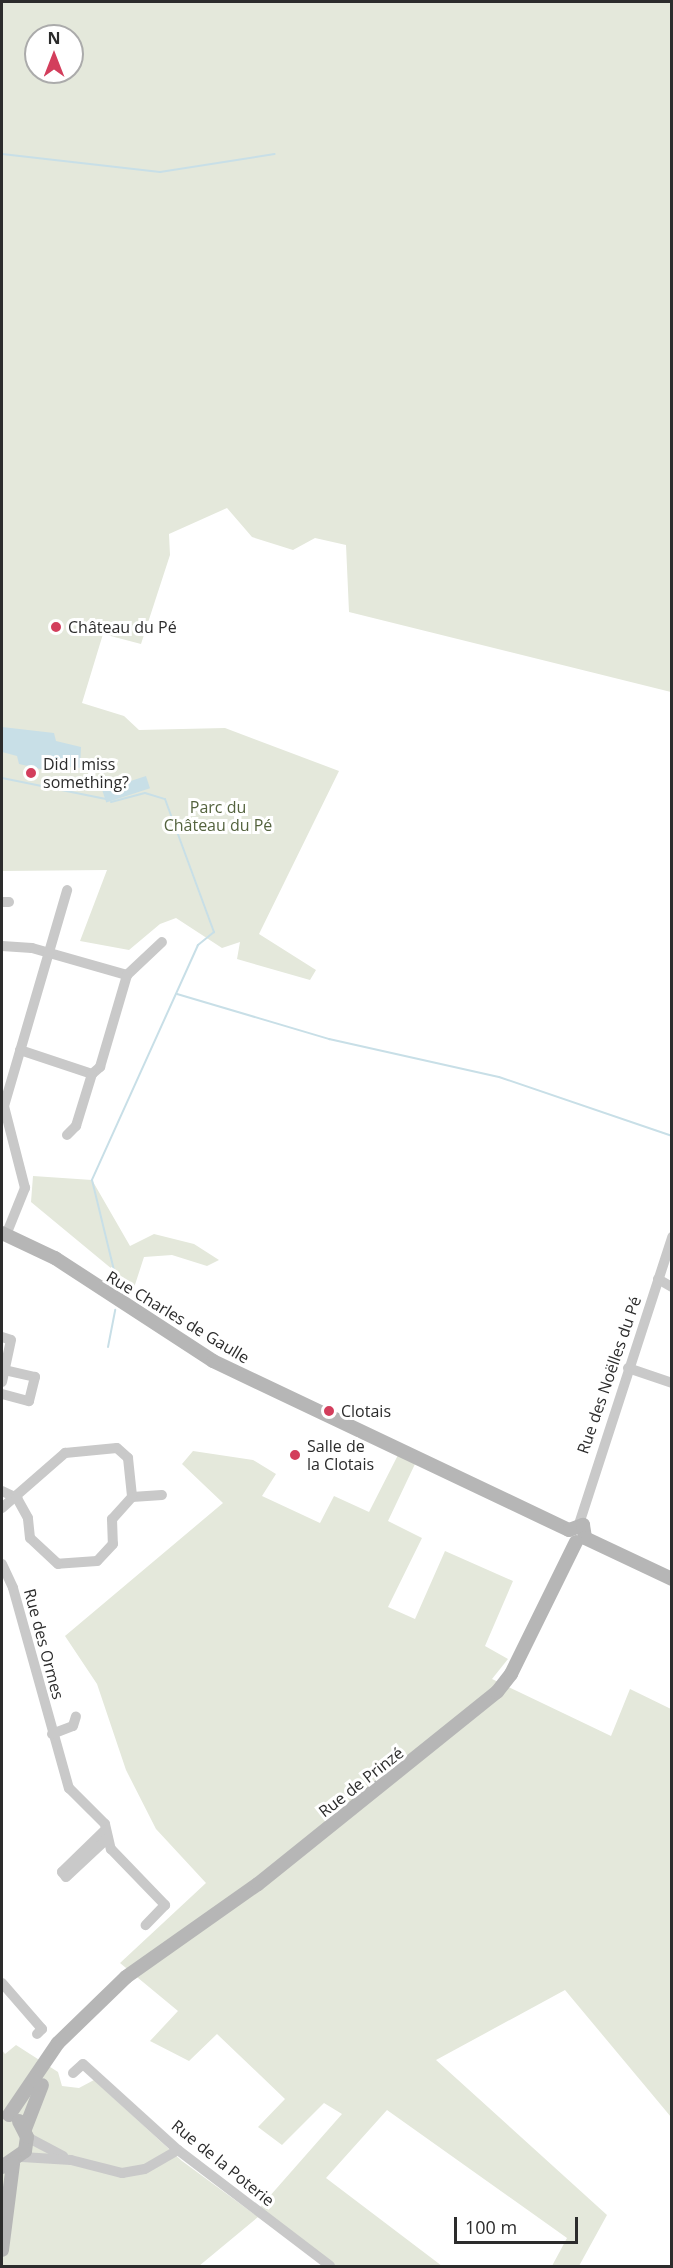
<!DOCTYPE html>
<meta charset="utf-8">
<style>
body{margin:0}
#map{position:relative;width:673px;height:2268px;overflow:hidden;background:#fff;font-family:"Open Sans",sans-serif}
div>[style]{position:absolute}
.green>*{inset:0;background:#e4e8db}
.water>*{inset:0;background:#c8dfe7;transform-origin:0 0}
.stream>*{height:2px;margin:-1px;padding:0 1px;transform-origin:1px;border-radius:1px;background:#c8dfe7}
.street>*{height:10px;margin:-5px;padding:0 5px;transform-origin:5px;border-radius:5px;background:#c9c9c9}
.secondary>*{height:14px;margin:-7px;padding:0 7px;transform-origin:7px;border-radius:7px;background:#b6b6b6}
.dots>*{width:16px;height:16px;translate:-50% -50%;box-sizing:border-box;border:3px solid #fff;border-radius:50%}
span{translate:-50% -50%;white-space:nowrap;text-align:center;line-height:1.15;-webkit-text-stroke:6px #fff;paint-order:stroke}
.poi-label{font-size:16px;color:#2c2c2c}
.left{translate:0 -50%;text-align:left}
.park-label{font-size:16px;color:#54633e}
.street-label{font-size:16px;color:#2c2c2c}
.frame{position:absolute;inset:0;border:3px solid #2c2c2c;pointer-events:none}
.north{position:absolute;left:24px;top:24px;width:60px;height:60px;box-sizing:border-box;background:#fff;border:2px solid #ababab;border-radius:50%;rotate:0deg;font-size:16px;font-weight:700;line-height:24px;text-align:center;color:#2c2c2c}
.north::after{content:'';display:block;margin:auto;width:21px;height:27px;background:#d33e5c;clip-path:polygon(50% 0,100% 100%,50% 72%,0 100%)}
.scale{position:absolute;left:454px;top:2217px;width:124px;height:27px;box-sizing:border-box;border:3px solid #2c2c2c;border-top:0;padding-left:8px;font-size:18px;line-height:21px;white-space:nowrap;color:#2c2c2c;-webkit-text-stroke:4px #fff;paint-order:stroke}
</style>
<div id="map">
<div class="green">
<div style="clip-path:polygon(evenodd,2px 2px,671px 2px,671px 692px,349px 612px,346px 545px,315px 538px,293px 550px,252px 537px,227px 508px,169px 534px,170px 555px,141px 644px,103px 634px,82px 703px,124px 716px,139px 730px,225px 728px,339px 771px,259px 934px,316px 970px,310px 980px,237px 959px,240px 942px,222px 948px,176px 918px,160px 924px,129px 950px,80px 941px,107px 870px,2px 871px,2px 2px,36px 36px,72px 36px,72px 72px,36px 72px,36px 36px)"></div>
<div style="clip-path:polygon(33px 1176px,92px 1180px,130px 1246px,154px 1234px,194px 1244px,219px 1260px,207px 1266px,172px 1255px,144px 1257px,132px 1294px,118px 1287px,118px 1274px,31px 1202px)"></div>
<div style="clip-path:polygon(193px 1451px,253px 1460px,276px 1474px,262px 1496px,320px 1523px,334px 1496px,369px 1512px,398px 1455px,415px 1464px,388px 1521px,422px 1538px,388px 1607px,415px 1619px,445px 1551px,513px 1581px,485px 1646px,508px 1659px,492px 1679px,611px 1736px,630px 1689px,671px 1709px,671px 2117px,565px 1990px,436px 2060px,607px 2215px,579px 2266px,552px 2266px,567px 2238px,387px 2110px,326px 2178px,442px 2266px,325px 2266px,258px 2217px,199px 2266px,2px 2266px,2px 2050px,5px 2054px,16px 2045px,58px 2072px,62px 2086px,79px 2088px,94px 2080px,182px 2161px,254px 2214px,342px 2114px,324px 2103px,282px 2145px,258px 2127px,285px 2099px,217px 2034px,189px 2061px,150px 2041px,178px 2011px,120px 1963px,206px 1883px,156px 1829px,126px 1770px,97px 1684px,65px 1636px,223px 1503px,182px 1464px)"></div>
</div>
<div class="water">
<div style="clip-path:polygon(2px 727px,54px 733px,56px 741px,81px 747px,80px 768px,50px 765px,45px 770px,19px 764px,17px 756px,2px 752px)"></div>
<div style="left:146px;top:776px;width:13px;height:46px;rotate:72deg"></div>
</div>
<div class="stream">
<div style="left:2px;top:154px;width:159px;rotate:6.5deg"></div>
<div style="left:160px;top:172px;width:116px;rotate:-8.9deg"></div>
<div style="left:2px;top:778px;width:106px;rotate:11.4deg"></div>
<div style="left:111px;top:802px;width:35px;rotate:-15deg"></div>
<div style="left:145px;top:793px;width:21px;rotate:17deg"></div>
<div style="left:165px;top:799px;width:142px;rotate:69.8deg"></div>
<div style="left:214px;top:932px;width:21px;rotate:141deg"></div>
<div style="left:198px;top:945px;width:258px;rotate:114.3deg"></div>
<div style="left:92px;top:1180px;width:114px;rotate:76.3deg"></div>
<div style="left:177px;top:994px;width:159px;rotate:16.5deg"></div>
<div style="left:329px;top:1039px;width:174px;rotate:12.6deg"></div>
<div style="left:499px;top:1077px;width:183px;rotate:18.8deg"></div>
<div style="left:108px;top:1347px;width:38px;rotate:-79deg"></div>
</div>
<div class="street">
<div style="left:2px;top:902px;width:7px"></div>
<div style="left:2px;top:946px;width:30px;rotate:4deg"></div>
<div style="left:32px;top:948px;width:99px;rotate:15.9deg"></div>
<div style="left:20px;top:1050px;width:76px;rotate:18.4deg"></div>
<div style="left:92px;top:1074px;width:11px;rotate:-41deg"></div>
<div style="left:100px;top:1067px;width:96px;rotate:-73.6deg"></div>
<div style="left:127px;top:975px;width:48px;rotate:-43.3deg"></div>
<div style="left:67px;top:1135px;width:13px;rotate:-45deg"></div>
<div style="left:76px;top:1126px;width:54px;rotate:-72.9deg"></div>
<div style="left:6px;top:1235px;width:51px;rotate:-68deg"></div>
<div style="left:25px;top:1188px;width:85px;rotate:-104.4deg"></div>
<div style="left:4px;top:1106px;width:225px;rotate:-73.7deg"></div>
<div style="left:658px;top:1279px;width:16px;rotate:30deg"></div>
<div style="left:2px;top:1337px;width:9px;rotate:18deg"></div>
<div style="left:11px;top:1340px;width:43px;rotate:102.1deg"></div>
<div style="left:628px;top:1368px;width:46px;rotate:18.8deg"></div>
<div style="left:2px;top:1394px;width:28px;rotate:15deg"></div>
<div style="left:29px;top:1401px;width:25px;rotate:-76deg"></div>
<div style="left:35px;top:1377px;width:31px;rotate:-167deg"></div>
<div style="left:2px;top:1491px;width:17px;rotate:25deg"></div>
<div style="left:132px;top:1497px;width:30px;rotate:-4deg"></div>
<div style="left:2px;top:1508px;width:84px;rotate:-41.1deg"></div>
<div style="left:65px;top:1453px;width:52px;rotate:-5.5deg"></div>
<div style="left:117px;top:1448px;width:15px;rotate:42deg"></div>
<div style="left:128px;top:1458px;width:39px;rotate:84deg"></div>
<div style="left:132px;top:1497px;width:30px;rotate:132deg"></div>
<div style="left:112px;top:1519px;width:25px;rotate:88deg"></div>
<div style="left:113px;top:1544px;width:23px;rotate:133deg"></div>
<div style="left:97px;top:1561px;width:39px;rotate:176deg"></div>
<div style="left:58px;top:1564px;width:38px;rotate:-137deg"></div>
<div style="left:30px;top:1538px;width:20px;rotate:-96deg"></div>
<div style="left:28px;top:1518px;width:23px;rotate:-119deg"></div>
<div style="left:579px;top:1524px;width:302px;rotate:-72deg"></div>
<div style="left:2px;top:1564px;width:26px;rotate:65deg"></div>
<div style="left:13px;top:1588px;width:208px;rotate:74.4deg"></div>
<div style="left:69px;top:1788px;width:51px;rotate:45deg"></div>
<div style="left:105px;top:1824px;width:26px;rotate:77deg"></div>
<div style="left:111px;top:1849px;width:78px;rotate:46deg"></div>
<div style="left:165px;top:1905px;width:28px;rotate:134deg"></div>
<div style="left:52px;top:1734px;width:22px;rotate:-21deg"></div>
<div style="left:73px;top:1726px;width:10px;rotate:-73deg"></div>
<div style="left:105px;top:1830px;width:60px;rotate:135.7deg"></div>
<div style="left:62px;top:1872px;width:6px;rotate:51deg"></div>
<div style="left:66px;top:1877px;width:57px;rotate:-42.9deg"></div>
<div style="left:2px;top:1983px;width:61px;rotate:49deg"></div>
<div style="left:42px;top:2029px;width:7px;rotate:135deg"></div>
<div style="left:73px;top:2073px;width:13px;rotate:-42deg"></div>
<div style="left:83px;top:2064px;width:128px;rotate:42.2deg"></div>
<div style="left:178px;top:2150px;width:191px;rotate:37.3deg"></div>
<div style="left:27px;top:2137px;width:41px;rotate:27.8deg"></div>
<div style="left:22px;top:2157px;width:49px;rotate:3.5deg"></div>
<div style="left:71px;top:2160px;width:53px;rotate:14.3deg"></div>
<div style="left:122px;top:2173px;width:23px;rotate:-10deg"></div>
<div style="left:145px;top:2169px;width:38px;rotate:-30deg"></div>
</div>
<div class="secondary">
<div style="left:2px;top:1233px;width:59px;rotate:25.3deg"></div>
<div style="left:55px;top:1258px;width:189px;rotate:33.1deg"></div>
<div style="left:213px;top:1361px;width:394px;rotate:25.4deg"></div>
<div style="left:569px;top:1530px;width:15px;rotate:-20deg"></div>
<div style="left:583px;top:1525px;width:13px;rotate:81deg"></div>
<div style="left:585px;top:1538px;width:96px;rotate:25.2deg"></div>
<div style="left:9px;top:2115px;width:87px;rotate:-55.8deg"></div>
<div style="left:58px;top:2043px;width:95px;rotate:-44.1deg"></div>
<div style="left:126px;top:1977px;width:161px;rotate:-35.2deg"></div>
<div style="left:258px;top:1884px;width:307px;rotate:-38.8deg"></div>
<div style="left:497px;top:1692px;width:23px;rotate:-52deg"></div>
<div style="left:511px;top:1674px;width:147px;rotate:-63.8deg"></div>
<div style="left:25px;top:2129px;width:47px;rotate:-68.9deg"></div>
<div style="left:2px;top:2167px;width:28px;rotate:-35deg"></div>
<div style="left:25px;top:2151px;width:14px;rotate:-82deg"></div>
<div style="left:27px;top:2137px;width:18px;rotate:-117deg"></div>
<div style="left:2px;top:2250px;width:87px;rotate:-82.7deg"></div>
</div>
<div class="dots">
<div style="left:56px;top:627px;background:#d33e5c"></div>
<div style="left:31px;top:773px;background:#d33e5c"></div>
<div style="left:329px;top:1411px;background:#d33e5c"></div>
<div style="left:295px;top:1455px;background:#d33e5c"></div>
</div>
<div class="poi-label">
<span class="left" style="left:68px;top:627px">Château du Pé</span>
<span class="left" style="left:43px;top:773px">Did I miss<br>something?</span>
<span class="left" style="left:341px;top:1411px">Clotais</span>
<span class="left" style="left:307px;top:1455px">Salle de<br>la Clotais</span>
</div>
<div class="park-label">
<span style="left:218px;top:816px">Parc du<br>Château du Pé</span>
</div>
<div class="street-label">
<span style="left:178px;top:1317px;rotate:31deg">Rue Charles de Gaulle</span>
<span style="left:609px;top:1375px;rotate:-71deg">Rue des Noëlles du Pé</span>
<span style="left:44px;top:1644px;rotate:75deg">Rue des Ormes</span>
<span style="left:361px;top:1782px;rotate:-38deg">Rue de Prinzé</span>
<span style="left:223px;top:2163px;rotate:39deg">Rue de la Poterie</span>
</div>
<div class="frame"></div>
<div class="north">N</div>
<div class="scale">100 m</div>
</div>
